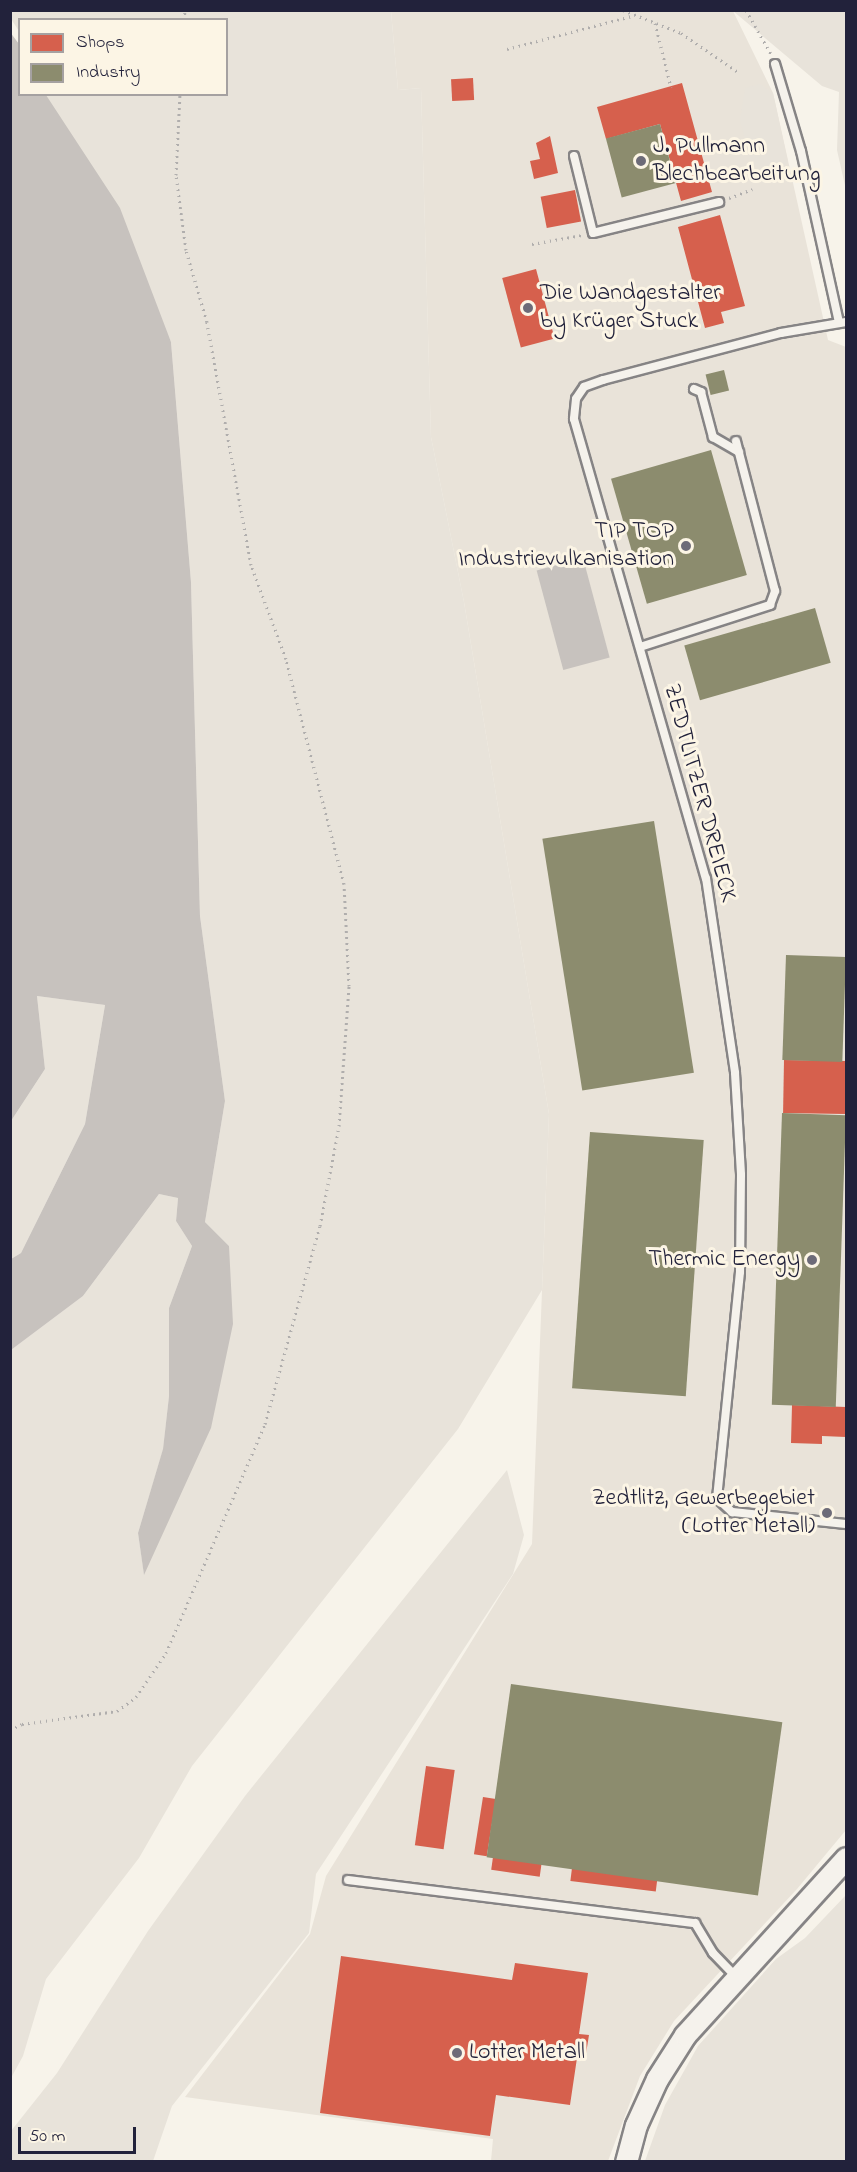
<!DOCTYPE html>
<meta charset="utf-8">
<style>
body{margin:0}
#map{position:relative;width:857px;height:2172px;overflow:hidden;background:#f7f3ea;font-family:"Indie Flower",sans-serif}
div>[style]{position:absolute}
.built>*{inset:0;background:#e9e3d9}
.green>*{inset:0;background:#e8e3da}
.water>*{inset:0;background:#c7c2be;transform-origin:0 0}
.shops>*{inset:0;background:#d6604d;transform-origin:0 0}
.industry>*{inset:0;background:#8c8c6e;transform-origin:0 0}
.path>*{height:3px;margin-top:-1.5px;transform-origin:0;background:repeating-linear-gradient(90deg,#b0aead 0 1.5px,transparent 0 6px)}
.roads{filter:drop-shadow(2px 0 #868485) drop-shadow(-2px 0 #868485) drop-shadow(0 2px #868485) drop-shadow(0 -2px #868485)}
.service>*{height:8px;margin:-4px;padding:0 4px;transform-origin:4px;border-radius:4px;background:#f5f2ec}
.tertiary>*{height:21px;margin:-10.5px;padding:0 10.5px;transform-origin:10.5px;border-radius:10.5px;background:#f5f2ec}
.dots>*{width:16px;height:16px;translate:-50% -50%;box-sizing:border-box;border:3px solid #fcf5e5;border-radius:50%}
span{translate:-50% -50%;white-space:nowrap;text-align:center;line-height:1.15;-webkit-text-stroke:6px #fcf5e5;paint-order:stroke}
.poi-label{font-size:24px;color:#22223b}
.left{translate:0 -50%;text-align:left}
.right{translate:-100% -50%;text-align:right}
.street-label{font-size:24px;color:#22223b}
.frame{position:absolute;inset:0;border:12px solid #22223b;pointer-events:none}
.legend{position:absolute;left:18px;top:18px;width:210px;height:78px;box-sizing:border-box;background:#fcf5e5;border:2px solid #a5a1a1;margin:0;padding:8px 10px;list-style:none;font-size:18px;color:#22223b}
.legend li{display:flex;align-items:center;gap:12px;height:30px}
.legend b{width:30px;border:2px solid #a5a1a1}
.scale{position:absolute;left:18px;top:2127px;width:118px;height:27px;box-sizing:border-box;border:3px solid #22223b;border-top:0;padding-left:8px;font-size:18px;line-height:21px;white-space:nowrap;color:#22223b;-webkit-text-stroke:4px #fcf5e5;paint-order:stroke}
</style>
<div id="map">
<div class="built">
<div style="clip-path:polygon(391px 11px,733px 11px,773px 93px,828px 340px,846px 347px,846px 1830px,797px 1889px,674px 2021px,640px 2076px,608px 2161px,491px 2161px,493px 2139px,185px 2097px,310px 1934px,326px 1876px,532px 1544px,549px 1114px,464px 602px,431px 437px,421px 88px,398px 90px)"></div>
</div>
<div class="green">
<div style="clip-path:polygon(11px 11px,391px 11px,398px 90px,421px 88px,431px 437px,464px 602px,549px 1114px,542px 1290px,458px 1429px,192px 1766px,139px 1858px,46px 1979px,23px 2056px,11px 2078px,11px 1350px,83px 1296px,159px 1194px,178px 1198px,176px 1221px,192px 1246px,169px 1308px,169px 1396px,163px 1450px,138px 1533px,144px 1574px,229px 1246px,205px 1222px,225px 1101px,200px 916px,191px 582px,171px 342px,46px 95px,226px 94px,226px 20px,20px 20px,19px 31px,11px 19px)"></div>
<div style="clip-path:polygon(733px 11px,846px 11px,846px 190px,837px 150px,839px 92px,822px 86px)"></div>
<div style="clip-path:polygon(760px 84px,773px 93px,788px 162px,778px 172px,766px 174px,751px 163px,740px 120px,745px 88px)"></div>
<div style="clip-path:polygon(37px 996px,105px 1005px,85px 1124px,21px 1253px,11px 1259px,11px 1121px,45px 1069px)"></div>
<div style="clip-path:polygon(507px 1470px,524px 1535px,513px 1574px,316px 1874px,309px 1933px,172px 2106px,153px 2161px,11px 2161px,11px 2131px,57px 2073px,148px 1931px,245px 1796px)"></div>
<div style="clip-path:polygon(846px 1895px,846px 2161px,645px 2161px,665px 2105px,698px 2046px,776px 1959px,805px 1938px)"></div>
</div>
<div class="water">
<div style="clip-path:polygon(10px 32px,19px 44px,20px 94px,46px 95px,120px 208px,171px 342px,191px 582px,200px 916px,225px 1101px,205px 1222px,229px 1246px,233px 1324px,211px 1428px,144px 1575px,138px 1533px,163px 1449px,169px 1396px,169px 1308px,192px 1246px,176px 1221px,178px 1198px,159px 1194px,83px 1296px,11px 1350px,11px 1259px,21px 1253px,85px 1124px,105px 1005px,37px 996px,45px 1069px,11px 1121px)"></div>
<div style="left:583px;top:558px;width:103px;height:48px;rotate:75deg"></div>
</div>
<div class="shops">
<div style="left:473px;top:78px;width:22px;height:22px;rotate:87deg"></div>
<div style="clip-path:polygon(682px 83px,712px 192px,681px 201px,660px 124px,606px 139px,597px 107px)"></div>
<div style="clip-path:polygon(550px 136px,558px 173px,534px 179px,530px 161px,540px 159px,536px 143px)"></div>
<div style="left:575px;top:190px;width:32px;height:35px;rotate:79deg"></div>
<div style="clip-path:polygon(720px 215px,745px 306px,721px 312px,724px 323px,705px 328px,678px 227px)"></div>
<div style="left:536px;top:269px;width:72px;height:35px;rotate:75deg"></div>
<div style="left:784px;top:1060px;width:62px;height:53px;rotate:1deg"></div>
<div style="clip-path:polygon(792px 1405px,846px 1407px,846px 1437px,822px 1436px,822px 1444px,791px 1443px)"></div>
<div style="left:426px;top:1766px;width:29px;height:80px;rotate:8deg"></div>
<div style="left:483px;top:1797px;width:13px;height:58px;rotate:9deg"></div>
<div style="left:493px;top:1857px;width:49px;height:13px;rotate:8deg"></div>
<div style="left:572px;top:1868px;width:86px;height:13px;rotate:7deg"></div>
<div style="clip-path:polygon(341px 1956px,512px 1980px,515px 1963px,588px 1973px,579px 2034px,589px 2035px,585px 2060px,577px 2058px,570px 2105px,496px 2095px,490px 2136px,320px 2113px)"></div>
</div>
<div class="industry">
<div style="left:660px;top:124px;width:61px;height:56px;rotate:75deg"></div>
<div style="left:724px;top:370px;width:21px;height:19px;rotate:76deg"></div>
<div style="left:711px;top:450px;width:130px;height:104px;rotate:74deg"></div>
<div style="left:815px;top:608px;width:57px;height:136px;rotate:74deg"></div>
<div style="left:654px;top:821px;width:255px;height:113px;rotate:81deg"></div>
<div style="left:786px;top:955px;width:60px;height:105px;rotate:2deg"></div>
<div style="left:782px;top:1113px;width:64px;height:292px;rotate:2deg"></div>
<div style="left:590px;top:1132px;width:114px;height:257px;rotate:4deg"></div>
<div style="left:511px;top:1684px;width:274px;height:175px;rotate:8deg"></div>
</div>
<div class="path">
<div style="left:623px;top:10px;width:62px;rotate:21.6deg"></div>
<div style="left:681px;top:33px;width:69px;rotate:34.4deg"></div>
<div style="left:746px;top:10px;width:51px;rotate:60.4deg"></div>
<div style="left:184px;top:20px;width:10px;rotate:-84deg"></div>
<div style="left:655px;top:23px;width:66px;rotate:76deg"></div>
<div style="left:507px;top:49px;width:129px;rotate:-14.8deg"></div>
<div style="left:729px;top:198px;width:25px;rotate:-21deg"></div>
<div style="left:532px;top:244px;width:51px;rotate:-10.2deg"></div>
<div style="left:10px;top:1730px;width:13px;rotate:-27deg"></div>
<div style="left:22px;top:1724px;width:96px;rotate:-7.8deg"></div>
<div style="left:117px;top:1711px;width:24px;rotate:-36deg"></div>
<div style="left:136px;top:1697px;width:53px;rotate:-55.7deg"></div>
<div style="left:166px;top:1653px;width:249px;rotate:-66.6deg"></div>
<div style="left:265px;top:1424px;width:205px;rotate:-74.5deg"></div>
<div style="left:320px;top:1226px;width:102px;rotate:-79.2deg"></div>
<div style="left:339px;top:1126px;width:140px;rotate:-85.9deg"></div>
<div style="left:349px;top:986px;width:102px;rotate:-92.8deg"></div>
<div style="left:344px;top:884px;width:232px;rotate:-104.5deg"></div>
<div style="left:286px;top:659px;width:100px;rotate:-110.4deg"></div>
<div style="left:251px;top:565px;width:247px;rotate:-100.3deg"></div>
<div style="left:207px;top:322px;width:75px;rotate:-106.3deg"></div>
<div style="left:186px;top:250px;width:76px;rotate:-97.6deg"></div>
<div style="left:176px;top:175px;width:81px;rotate:-87.2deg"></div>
</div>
<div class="roads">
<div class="service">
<div style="left:775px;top:64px;width:91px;rotate:73.4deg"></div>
<div style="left:801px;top:151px;width:176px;rotate:77.5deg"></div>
<div style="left:574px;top:156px;width:79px;rotate:76.1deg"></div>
<div style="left:593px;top:233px;width:130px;rotate:-13.8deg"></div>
<div style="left:846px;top:322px;width:66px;rotate:170.4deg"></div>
<div style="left:781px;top:333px;width:184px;rotate:165.2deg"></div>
<div style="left:603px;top:380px;width:20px;rotate:160deg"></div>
<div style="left:584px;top:387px;width:14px;rotate:124deg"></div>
<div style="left:576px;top:399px;width:20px;rotate:96deg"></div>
<div style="left:574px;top:419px;width:478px;rotate:74deg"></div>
<div style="left:706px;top:878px;width:197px;rotate:81.5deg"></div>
<div style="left:735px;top:1073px;width:102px;rotate:86.6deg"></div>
<div style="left:741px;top:1175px;width:97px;rotate:90.6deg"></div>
<div style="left:740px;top:1272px;width:227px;rotate:95.8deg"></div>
<div style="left:717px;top:1498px;width:21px;rotate:43deg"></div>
<div style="left:732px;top:1512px;width:115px;rotate:6deg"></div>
<div style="left:694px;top:389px;width:8px;rotate:23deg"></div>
<div style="left:701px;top:392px;width:47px;rotate:75.1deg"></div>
<div style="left:713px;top:437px;width:30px;rotate:30deg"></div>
<div style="left:640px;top:647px;width:137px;rotate:-17.9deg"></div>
<div style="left:770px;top:605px;width:15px;rotate:-70deg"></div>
<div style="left:775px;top:591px;width:155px;rotate:-104.6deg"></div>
<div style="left:348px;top:1880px;width:350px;rotate:7.1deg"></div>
<div style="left:695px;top:1923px;width:35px;rotate:59deg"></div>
<div style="left:713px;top:1953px;width:33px;rotate:46deg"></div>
</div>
<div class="tertiary">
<div style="left:626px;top:2162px;width:38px;rotate:-75deg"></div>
<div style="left:636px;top:2125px;width:51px;rotate:-65.5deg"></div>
<div style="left:657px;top:2079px;width:52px;rotate:-57.5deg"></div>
<div style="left:685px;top:2035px;width:239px;rotate:-47.7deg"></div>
</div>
</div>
<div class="dots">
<div style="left:641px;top:161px;background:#6d6b78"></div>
<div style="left:528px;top:308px;background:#6d6b78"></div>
<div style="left:686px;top:546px;background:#6d6b78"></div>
<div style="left:812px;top:1260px;background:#6d6b78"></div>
<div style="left:827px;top:1513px;background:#6d6b78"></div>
<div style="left:457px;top:2053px;background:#6d6b78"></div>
</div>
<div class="poi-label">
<span class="left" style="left:653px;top:161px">J. Pullmann<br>Blechbearbeitung</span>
<span class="left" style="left:540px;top:308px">Die Wandgestalter<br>by Krüger Stuck</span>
<span class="right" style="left:674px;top:546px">TIP TOP<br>Industrievulkanisation</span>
<span class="right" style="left:800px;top:1260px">Thermic Energy</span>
<span class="right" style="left:815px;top:1513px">Zedtlitz, Gewerbegebiet<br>(Lotter Metall)</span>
<span class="left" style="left:469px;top:2053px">Lotter Metall</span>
</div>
<div class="street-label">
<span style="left:699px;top:793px;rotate:75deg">ZEDTLITZER DREIECK</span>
</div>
<div class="frame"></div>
<ul class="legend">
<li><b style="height:16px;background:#d6604d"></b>Shops</li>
<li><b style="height:16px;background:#8c8c6e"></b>Industry</li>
</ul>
<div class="scale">50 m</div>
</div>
